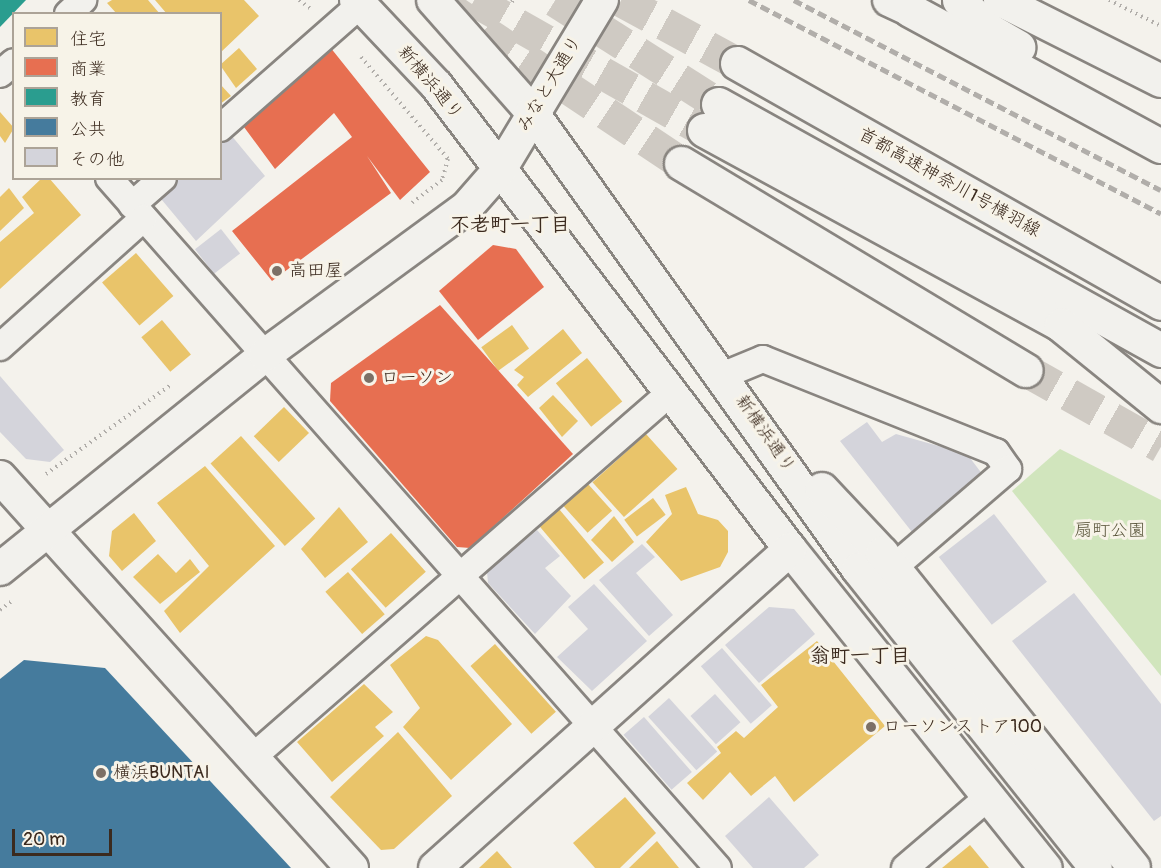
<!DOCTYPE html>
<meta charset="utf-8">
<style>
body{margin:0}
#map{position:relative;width:1161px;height:868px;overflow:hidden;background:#f4f2ec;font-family:Pangolin,"Klee One",sans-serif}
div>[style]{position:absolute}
.green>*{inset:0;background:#d1e5bd}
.homes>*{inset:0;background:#e9c46a;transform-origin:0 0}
.shops>*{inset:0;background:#e76f51}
.schools>*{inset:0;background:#2a9d8f}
.public>*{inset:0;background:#457b9d}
.building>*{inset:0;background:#d4d4db;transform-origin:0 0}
.motorway-tunnel>*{height:33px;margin-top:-16.5px;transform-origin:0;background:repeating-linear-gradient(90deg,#cfcac3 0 33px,transparent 0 49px)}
.path>*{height:4px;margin-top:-2px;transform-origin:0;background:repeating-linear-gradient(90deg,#b1aeaa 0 1.5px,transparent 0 6px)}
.roads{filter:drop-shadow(2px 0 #898580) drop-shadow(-2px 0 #898580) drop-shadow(0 2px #898580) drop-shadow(0 -2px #898580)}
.minor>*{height:26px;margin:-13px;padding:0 13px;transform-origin:13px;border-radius:13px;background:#f2f1ed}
.tertiary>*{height:32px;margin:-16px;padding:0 16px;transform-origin:16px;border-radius:16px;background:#f2f1ed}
.motorway>*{height:33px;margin:-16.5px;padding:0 16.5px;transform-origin:16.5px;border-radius:16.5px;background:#f2f1ed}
.rail>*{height:4.5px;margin-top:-2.25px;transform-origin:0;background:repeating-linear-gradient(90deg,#b1aeaa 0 9px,transparent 0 13.5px)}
.dots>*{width:16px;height:16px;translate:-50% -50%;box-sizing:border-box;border:3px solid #f7f3e8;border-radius:50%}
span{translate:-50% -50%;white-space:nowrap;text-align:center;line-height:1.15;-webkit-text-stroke:6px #f7f3e8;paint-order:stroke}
.street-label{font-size:18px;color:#3b2a1e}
.poi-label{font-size:18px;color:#3b2a1e}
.left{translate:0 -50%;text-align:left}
.park-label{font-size:18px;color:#5a563c}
.neighbourhood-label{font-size:20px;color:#3b2a1e;font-weight:700}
.legend{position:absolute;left:12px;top:12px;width:210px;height:168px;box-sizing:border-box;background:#f7f3e8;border:2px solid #aca397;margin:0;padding:8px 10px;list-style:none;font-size:18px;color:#3b2a1e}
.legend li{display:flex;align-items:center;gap:12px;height:30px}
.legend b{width:30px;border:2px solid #aca397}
.scale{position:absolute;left:12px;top:829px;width:100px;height:27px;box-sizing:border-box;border:3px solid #3b2a1e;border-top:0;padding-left:8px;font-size:18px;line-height:21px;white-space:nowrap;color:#3b2a1e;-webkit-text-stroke:4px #f7f3e8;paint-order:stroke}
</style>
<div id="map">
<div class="green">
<div style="clip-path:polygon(1060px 449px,1161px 500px,1161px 676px,1012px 491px)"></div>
</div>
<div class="homes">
<div style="clip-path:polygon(112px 0,148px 0,160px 14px,117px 14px,107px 3px)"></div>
<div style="clip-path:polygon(155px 0,244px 0,259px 16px,220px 53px,220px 14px,167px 14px)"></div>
<div style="clip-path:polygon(239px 48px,257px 69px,236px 88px,220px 65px)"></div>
<div style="clip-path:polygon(220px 84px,231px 96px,220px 104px)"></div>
<div style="clip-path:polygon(0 112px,14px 128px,5px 143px,0 136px)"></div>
<div style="clip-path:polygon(42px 178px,49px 178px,81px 215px,0 289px,0 242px,34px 213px,22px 197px)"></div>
<div style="clip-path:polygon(9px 188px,24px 208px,0 231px,0 197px)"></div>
<div style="left:136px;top:253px;width:57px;height:45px;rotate:49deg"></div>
<div style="left:162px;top:320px;width:45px;height:27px;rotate:50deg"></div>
<div style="left:512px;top:325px;width:29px;height:38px;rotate:54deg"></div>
<div style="clip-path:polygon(563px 329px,582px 353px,528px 397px,517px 385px,524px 377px,514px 370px)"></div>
<div style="left:587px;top:358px;width:56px;height:40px;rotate:51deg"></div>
<div style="clip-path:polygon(553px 395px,578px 421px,562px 437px,539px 408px)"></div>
<div style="left:284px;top:407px;width:36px;height:42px;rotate:46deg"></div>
<div style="left:646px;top:434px;width:47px;height:72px;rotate:48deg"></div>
<div style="left:241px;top:436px;width:111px;height:41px;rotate:48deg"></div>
<div style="clip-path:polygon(205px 466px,275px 546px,180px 633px,164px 611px,209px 566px,157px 503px)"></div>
<div style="left:588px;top:484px;width:36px;height:33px;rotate:48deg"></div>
<div style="clip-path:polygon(686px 487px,698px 514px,718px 520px,728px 531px,728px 552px,720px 567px,681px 581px,646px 542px,672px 514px,665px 495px)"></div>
<div style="left:653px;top:498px;width:21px;height:36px;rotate:53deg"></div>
<div style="clip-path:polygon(339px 507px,368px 542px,325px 578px,301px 549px)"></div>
<div style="left:559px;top:509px;width:70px;height:26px;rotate:50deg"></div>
<div style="clip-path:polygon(134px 513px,156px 541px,122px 571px,109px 556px,112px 531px)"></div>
<div style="clip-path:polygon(614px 516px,634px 542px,612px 562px,591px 540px)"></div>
<div style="left:391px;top:533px;width:52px;height:54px;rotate:48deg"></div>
<div style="clip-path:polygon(158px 554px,176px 573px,190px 559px,200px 572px,160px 604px,133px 577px)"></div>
<div style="left:348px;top:572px;width:56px;height:30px;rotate:49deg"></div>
<div style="clip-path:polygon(426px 636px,438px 640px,512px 724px,451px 780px,403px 727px,420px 708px,390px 665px)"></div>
<div style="clip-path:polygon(817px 641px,885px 726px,794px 802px,775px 776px,751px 796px,730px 772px,703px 800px,687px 783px,721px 753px,717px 747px,736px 731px,744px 738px,778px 707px,761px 685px)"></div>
<div style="left:495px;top:644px;width:91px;height:33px;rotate:48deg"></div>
<div style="clip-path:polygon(364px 684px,393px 712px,375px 727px,384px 736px,332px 782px,297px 742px)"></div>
<div style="clip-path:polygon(398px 732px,452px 796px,394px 849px,381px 850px,330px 797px)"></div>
<div style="clip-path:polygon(625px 797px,656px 833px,620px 868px,595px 868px,573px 843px)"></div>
<div style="clip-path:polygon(657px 841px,679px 868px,629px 868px)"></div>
<div style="clip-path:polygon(970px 845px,989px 868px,942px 868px)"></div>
<div style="clip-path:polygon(497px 851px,512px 868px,479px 868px)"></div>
</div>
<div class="shops">
<div style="clip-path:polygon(330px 47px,430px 172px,400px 200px,367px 156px,391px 193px,272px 281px,232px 231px,352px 137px,334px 113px,275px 169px,241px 123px)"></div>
<div style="clip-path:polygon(493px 245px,516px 249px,544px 287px,478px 340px,439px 291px)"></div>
<div style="clip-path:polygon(440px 305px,573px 454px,470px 548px,457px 547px,330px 401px,331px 383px)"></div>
</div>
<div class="schools">
<div style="clip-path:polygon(0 0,26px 0,0 27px)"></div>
</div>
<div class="public">
<div style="clip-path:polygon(24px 660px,105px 668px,291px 868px,0 868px,0 679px)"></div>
</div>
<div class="building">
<div style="clip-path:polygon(231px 135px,265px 176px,196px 241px,157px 194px,176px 178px,220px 178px,220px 143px)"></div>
<div style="left:221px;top:229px;width:31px;height:33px;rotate:52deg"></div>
<div style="clip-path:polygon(0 376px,64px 450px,50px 462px,26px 459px,0 432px)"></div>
<div style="clip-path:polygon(867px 422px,882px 442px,896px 434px,967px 454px,983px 475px,912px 532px,840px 441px)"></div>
<div style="left:994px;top:514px;width:86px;height:70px;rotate:52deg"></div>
<div style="clip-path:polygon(537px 530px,560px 556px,545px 568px,571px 596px,535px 634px,488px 583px,487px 572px)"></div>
<div style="clip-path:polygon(642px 544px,655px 557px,636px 573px,673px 615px,649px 636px,599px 580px)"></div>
<div style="clip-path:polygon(594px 584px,647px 641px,592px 691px,557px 657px,588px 629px,568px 607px)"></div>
<div style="clip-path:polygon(1074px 593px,1161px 704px,1161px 816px,1154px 821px,1012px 641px)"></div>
<div style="clip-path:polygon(769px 607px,794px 609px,815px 634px,759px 683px,725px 645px)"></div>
<div style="left:722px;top:648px;width:76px;height:28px;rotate:49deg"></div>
<div style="left:715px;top:694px;width:38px;height:33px;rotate:48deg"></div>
<div style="left:669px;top:698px;width:72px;height:28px;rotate:48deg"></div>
<div style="left:644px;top:717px;width:73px;height:27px;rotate:49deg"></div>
<div style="clip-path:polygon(769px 797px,819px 855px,804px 868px,753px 868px,725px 836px)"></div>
</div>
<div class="motorway-tunnel">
<div style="left:474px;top:0;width:264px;rotate:29.5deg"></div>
<div style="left:555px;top:0;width:193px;rotate:32.5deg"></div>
<div style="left:621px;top:0;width:132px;rotate:28.5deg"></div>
<div style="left:443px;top:4px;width:286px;rotate:33.7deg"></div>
<div style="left:1026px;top:370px;width:155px;rotate:29.4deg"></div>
</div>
<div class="path">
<div style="left:299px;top:0;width:15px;rotate:37deg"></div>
<div style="left:1109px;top:0;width:58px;rotate:26.6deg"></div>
<div style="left:512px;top:2px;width:2px;rotate:-63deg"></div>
<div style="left:361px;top:57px;width:134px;rotate:49.5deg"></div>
<div style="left:448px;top:159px;width:22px;rotate:106deg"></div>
<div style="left:442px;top:180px;width:41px;rotate:142.9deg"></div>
<div style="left:46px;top:474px;width:153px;rotate:-35.5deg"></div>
<div style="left:0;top:610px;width:15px;rotate:-37deg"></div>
</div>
<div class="roads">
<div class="minor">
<div style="left:68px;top:14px;width:21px;rotate:-43deg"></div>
<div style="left:0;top:74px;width:18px;rotate:-41deg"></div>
<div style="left:220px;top:128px;width:186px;rotate:-41.3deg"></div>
<div style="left:109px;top:178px;width:920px;rotate:48.57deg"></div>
<div style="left:132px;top:205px;width:41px;rotate:-41.1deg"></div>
<div style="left:0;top:347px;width:193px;rotate:-41.9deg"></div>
<div style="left:724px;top:375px;width:42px;rotate:-22.3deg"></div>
<div style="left:763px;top:359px;width:251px;rotate:21.8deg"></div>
<div style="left:996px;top:452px;width:21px;rotate:55deg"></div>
<div style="left:1008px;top:469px;width:152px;rotate:139.3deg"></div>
<div style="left:254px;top:756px;width:554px;rotate:-41.12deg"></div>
<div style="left:905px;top:868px;width:109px;rotate:-40.5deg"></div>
</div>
<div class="tertiary">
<div style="left:356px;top:0;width:118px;rotate:46.7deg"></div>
<div style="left:437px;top:86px;width:582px;rotate:52.68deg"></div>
<div style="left:790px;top:549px;width:409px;rotate:51.3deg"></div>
<div style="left:433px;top:0;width:149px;rotate:48.5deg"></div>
<div style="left:532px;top:112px;width:561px;rotate:54.5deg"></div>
<div style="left:858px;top:569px;width:382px;rotate:51.5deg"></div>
<div style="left:889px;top:0;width:23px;rotate:25deg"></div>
<div style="left:1000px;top:0;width:180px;rotate:26.7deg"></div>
<div style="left:0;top:477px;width:526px;rotate:48deg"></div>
<div style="left:822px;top:489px;width:88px;rotate:46.8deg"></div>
<div style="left:882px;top:553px;width:403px;rotate:51.3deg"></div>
<div style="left:0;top:569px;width:341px;rotate:-38.9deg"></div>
<div style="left:265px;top:355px;width:249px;rotate:-36.2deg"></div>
<div style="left:466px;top:208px;width:53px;rotate:-48.8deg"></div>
<div style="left:501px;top:168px;width:196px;rotate:-59deg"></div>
<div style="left:435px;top:868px;width:477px;rotate:-41.9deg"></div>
</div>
<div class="motorway">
<div style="left:959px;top:0;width:42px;rotate:45deg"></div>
<div style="left:989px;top:30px;width:34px;rotate:30deg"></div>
<div style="left:910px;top:10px;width:285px;rotate:28.5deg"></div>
<div style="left:737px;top:63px;width:487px;rotate:29.5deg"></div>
<div style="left:718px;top:104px;width:507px;rotate:29.04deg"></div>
<div style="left:704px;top:130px;width:407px;rotate:28.6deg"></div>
<div style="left:1061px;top:325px;width:129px;rotate:39deg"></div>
<div style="left:681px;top:163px;width:402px;rotate:31deg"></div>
</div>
</div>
<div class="rail">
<div style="left:749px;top:0;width:464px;rotate:27.4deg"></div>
<div style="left:794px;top:0;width:413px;rotate:27.4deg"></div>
</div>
<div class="dots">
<div style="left:277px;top:271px;background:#7c7066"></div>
<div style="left:369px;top:378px;background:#7c7066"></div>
<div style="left:871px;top:727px;background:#7c7066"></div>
<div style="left:101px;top:773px;background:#7c7066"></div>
</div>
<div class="street-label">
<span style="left:430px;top:83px;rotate:50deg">新横浜通り</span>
<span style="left:550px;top:84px;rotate:-59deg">みなと大通り</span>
<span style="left:949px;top:183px;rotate:29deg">首都高速神奈川1号横羽線</span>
<span style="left:765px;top:434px;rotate:55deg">新横浜通り</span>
</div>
<div class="poi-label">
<span class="left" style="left:289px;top:271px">高田屋</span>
<span class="left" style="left:381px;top:378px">ローソン</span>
<span class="left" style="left:883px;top:727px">ローソンストア100</span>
<span class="left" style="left:113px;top:773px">横浜BUNTAI</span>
</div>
<div class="park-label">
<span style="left:1110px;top:531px">扇町公園</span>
</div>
<div class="neighbourhood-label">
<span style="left:510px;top:224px">不老町一丁目</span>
<span style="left:860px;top:655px">翁町一丁目</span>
</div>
<ul class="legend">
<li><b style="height:16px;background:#e9c46a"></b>住宅</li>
<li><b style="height:16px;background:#e76f51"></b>商業</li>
<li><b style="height:16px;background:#2a9d8f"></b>教育</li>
<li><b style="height:16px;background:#457b9d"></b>公共</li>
<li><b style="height:16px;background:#d4d4db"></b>その他</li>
</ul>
<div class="scale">20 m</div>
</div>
